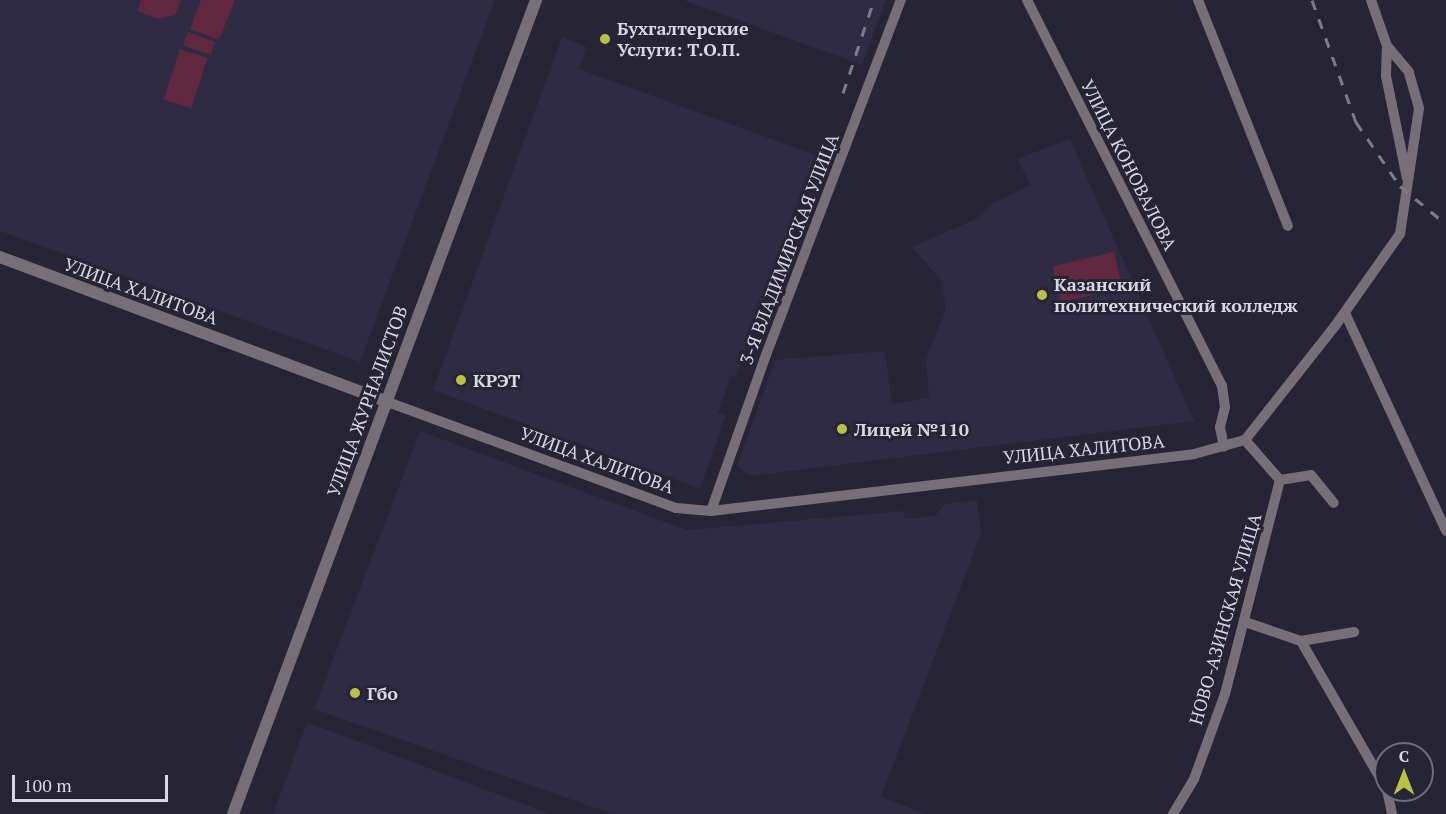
<!DOCTYPE html>
<meta charset="utf-8">
<style>
body{margin:0}
#map{position:relative;width:1446px;height:814px;overflow:hidden;background:#262435;font-family:"PT Serif",serif}
div>[style]{position:absolute}
.built>*{inset:0;background:#2e2b43}
.green>*{inset:0;background:#60283e;transform-origin:0 0}
.minor>*{height:10px;margin:-5px;padding:0 5px;transform-origin:5px;border-radius:5px;background:#766f77}
.tertiary>*{height:12px;margin:-6px;padding:0 6px;transform-origin:6px;border-radius:6px;background:#766f77}
.rail>*{height:3px;margin-top:-1.5px;transform-origin:0;background:repeating-linear-gradient(90deg,#7d7b8a 0 10px,transparent 0 20px)}
.dots>*{width:16px;height:16px;translate:-50% -50%;box-sizing:border-box;border:3px solid #262435;border-radius:50%}
span{translate:-50% -50%;white-space:nowrap;text-align:center;line-height:1.15;-webkit-text-stroke:6px #262435;paint-order:stroke}
.poi-label{font-size:18px;color:#d8d7e3;font-weight:700}
.left{translate:0 -50%;text-align:left}
.street-label{font-size:18px;color:#d8d7e3}
.north{position:absolute;left:1374px;top:742px;width:60px;height:60px;box-sizing:border-box;background:#262435;border:2px solid #6d6c7b;border-radius:50%;rotate:0deg;font-size:16px;font-weight:700;line-height:24px;text-align:center;color:#d8d7e3}
.north::after{content:'';display:block;margin:auto;width:21px;height:27px;background:#b7c148;clip-path:polygon(50% 0,100% 100%,50% 72%,0 100%)}
.scale{position:absolute;left:12px;top:775px;width:156px;height:27px;box-sizing:border-box;border:3px solid #d8d7e3;border-top:0;padding-left:8px;font-size:18px;line-height:21px;white-space:nowrap;color:#d8d7e3;-webkit-text-stroke:4px #262435;paint-order:stroke}
</style>
<div id="map">
<div class="built">
<div style="clip-path:polygon(0 0,495px 0,360px 362px,0 231px)"></div>
<div style="clip-path:polygon(683px 0,886px 0,862px 65px)"></div>
<div style="clip-path:polygon(562px 37px,587px 47px,579px 69px,816px 155px,736px 376px,731px 375px,718px 413px,726px 415px,700px 489px,433px 390px)"></div>
<div style="clip-path:polygon(1070px 139px,1194px 421px,749px 476px,737px 466px,775px 360px,885px 351px,892px 404px,929px 398px,926px 358px,946px 309px,941px 280px,912px 247px,978px 218px,995px 202px,1031px 185px,1017px 159px)"></div>
<div style="clip-path:polygon(420px 431px,687px 530px,904px 511px,905px 519px,935px 516px,945px 504px,977px 500px,981px 534px,881px 797px,926px 814px,613px 814px,314px 709px)"></div>
<div style="clip-path:polygon(307px 722px,550px 814px,273px 814px)"></div>
</div>
<div class="green">
<div style="clip-path:polygon(141px 0,181px 0,175px 15px,158px 19px,137px 11px)"></div>
<div style="clip-path:polygon(201px 0,235px 0,219px 40px,190px 29px)"></div>
<div style="left:188px;top:32px;width:29px;height:14px;rotate:20deg"></div>
<div style="left:180px;top:49px;width:29px;height:53px;rotate:18deg"></div>
<div style="left:1114px;top:252px;width:37px;height:63px;rotate:77deg"></div>
</div>
<div class="minor">
<div style="left:1027px;top:0;width:432px;rotate:63.2deg"></div>
<div style="left:1222px;top:386px;width:21px;rotate:82deg"></div>
<div style="left:1225px;top:407px;width:21px;rotate:104deg"></div>
<div style="left:1220px;top:427px;width:20px;rotate:79deg"></div>
<div style="left:1198px;top:0;width:243px;rotate:68.3deg"></div>
<div style="left:1371px;top:0;width:49px;rotate:70.8deg"></div>
<div style="left:1387px;top:46px;width:30px;rotate:92deg"></div>
<div style="left:1386px;top:76px;width:104px;rotate:78.4deg"></div>
<div style="left:1345px;top:313px;width:240px;rotate:65.1deg"></div>
<div style="left:385px;top:401px;width:310px;rotate:20.2deg"></div>
<div style="left:676px;top:508px;width:35px;rotate:5deg"></div>
<div style="left:711px;top:511px;width:486px;rotate:-6.7deg"></div>
<div style="left:1194px;top:454px;width:53px;rotate:-15.4deg"></div>
<div style="left:1245px;top:440px;width:145px;rotate:-51.7deg"></div>
<div style="left:1335px;top:326px;width:113px;rotate:-54.8deg"></div>
<div style="left:1400px;top:234px;width:127px;rotate:-81.4deg"></div>
<div style="left:1419px;top:108px;width:37px;rotate:-106deg"></div>
<div style="left:1409px;top:72px;width:34px;rotate:-130deg"></div>
<div style="left:1280px;top:480px;width:31px;rotate:-9deg"></div>
<div style="left:1311px;top:475px;width:36px;rotate:51deg"></div>
<div style="left:711px;top:511px;width:165px;rotate:-70.6deg"></div>
<div style="left:766px;top:355px;width:380px;rotate:-69.2deg"></div>
<div style="left:1245px;top:622px;width:59px;rotate:18.7deg"></div>
<div style="left:1301px;top:641px;width:170px;rotate:60deg"></div>
<div style="left:1301px;top:641px;width:54px;rotate:-9.6deg"></div>
<div style="left:1387px;top:790px;width:25px;rotate:78deg"></div>
<div style="left:1173px;top:814px;width:41px;rotate:-59deg"></div>
<div style="left:1194px;top:779px;width:90px;rotate:-70deg"></div>
<div style="left:1225px;top:694px;width:221px;rotate:-75.6deg"></div>
<div style="left:1280px;top:480px;width:53px;rotate:-131.2deg"></div>
</div>
<div class="tertiary">
<div style="left:0;top:257px;width:411px;rotate:20.5deg"></div>
<div style="left:233px;top:814px;width:869px;rotate:-69.58deg"></div>
</div>
<div class="rail">
<div style="left:1312px;top:0;width:130px;rotate:70.2deg"></div>
<div style="left:1356px;top:122px;width:78px;rotate:55.5deg"></div>
<div style="left:1400px;top:186px;width:60px;rotate:39.6deg"></div>
<div style="left:843px;top:93px;width:98px;rotate:-71.6deg"></div>
</div>
<div class="dots">
<div style="left:605px;top:39px;background:#b7c148"></div>
<div style="left:1042px;top:295px;background:#b7c148"></div>
<div style="left:461px;top:380px;background:#b7c148"></div>
<div style="left:842px;top:429px;background:#b7c148"></div>
<div style="left:355px;top:693px;background:#b7c148"></div>
</div>
<div class="poi-label">
<span class="left" style="left:617px;top:39px">Бухгалтерские<br>Услуги: Т.О.П.</span>
<span class="left" style="left:1054px;top:295px">Казанский<br>политехнический колледж</span>
<span class="left" style="left:473px;top:380px">КРЭТ</span>
<span class="left" style="left:854px;top:429px">Лицей №110</span>
<span class="left" style="left:367px;top:693px">Гбо</span>
</div>
<div class="street-label">
<span style="left:1129px;top:165px;rotate:63deg">УЛИЦА КОНОВАЛОВА</span>
<span style="left:789px;top:249px;rotate:-69deg">3-Я ВЛАДИМИРСКАЯ УЛИЦА</span>
<span style="left:141px;top:291px;rotate:20deg">УЛИЦА ХАЛИТОВА</span>
<span style="left:367px;top:401px;rotate:-70deg">УЛИЦА ЖУРНАЛИСТОВ</span>
<span style="left:1084px;top:449px;rotate:-6deg">УЛИЦА ХАЛИТОВА</span>
<span style="left:597px;top:460px;rotate:20deg">УЛИЦА ХАЛИТОВА</span>
<span style="left:1225px;top:619px;rotate:-74deg">НОВО-АЗИНСКАЯ УЛИЦА</span>
</div>
<div class="north">С</div>
<div class="scale">100 m</div>
</div>
